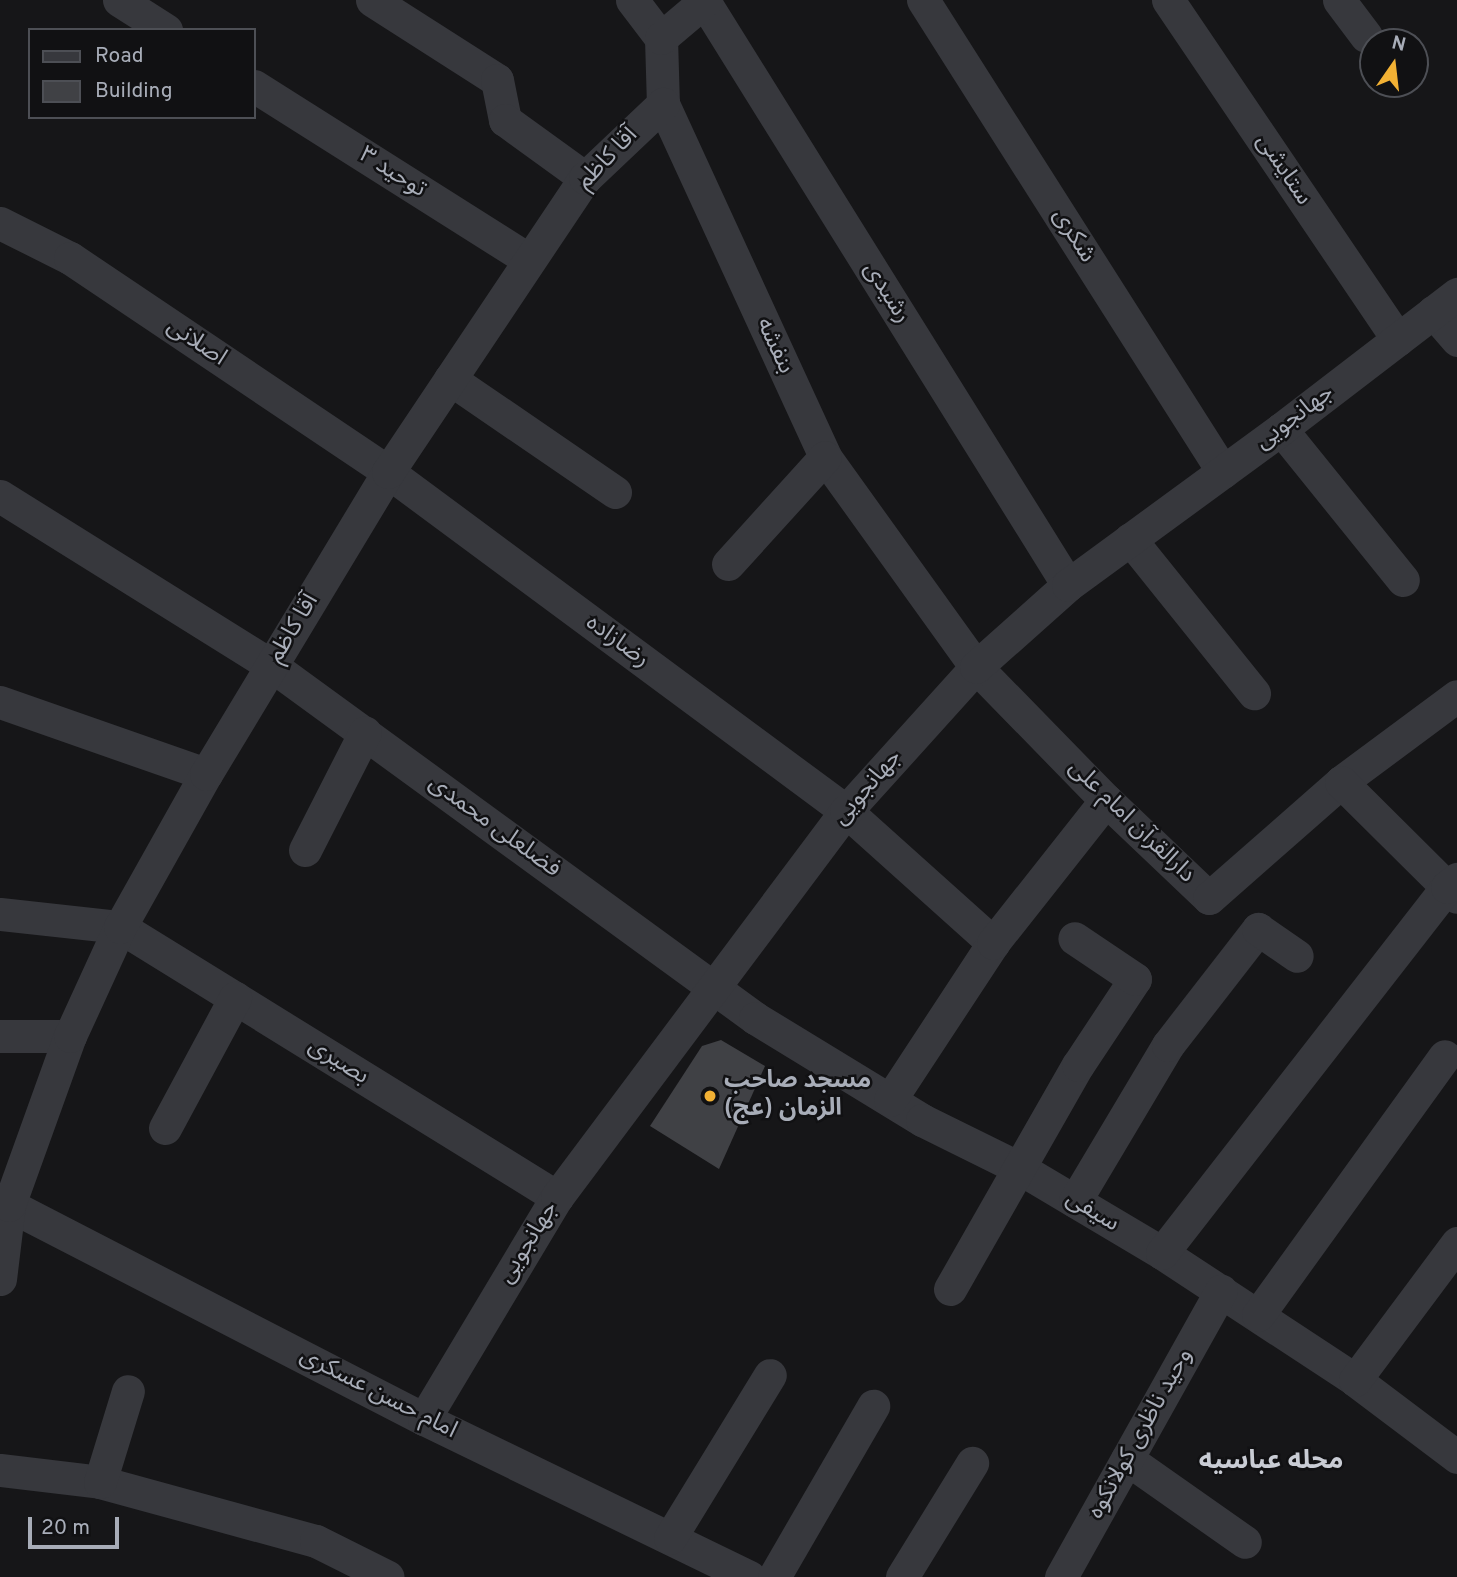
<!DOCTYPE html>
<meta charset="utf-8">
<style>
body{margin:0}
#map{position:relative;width:1457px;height:1577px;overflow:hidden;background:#161618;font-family:Overpass,"Noto Sans Arabic",sans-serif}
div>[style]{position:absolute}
.building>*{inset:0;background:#404145}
.minor>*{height:33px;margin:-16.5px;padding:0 16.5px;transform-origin:16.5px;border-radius:16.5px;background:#37383d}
.dots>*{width:19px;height:19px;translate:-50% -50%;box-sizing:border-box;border:4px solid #111113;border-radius:50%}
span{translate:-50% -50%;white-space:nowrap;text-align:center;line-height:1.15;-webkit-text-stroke:5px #111113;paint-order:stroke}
.street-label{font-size:24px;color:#a8adb8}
.poi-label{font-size:24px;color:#a8adb8;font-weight:700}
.left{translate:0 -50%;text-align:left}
.neighbourhood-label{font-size:26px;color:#c9ccd4;font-weight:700}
.legend{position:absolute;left:28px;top:28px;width:228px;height:91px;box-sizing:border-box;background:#111113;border:2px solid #4d4f55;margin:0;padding:9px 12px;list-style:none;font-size:21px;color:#a8adb8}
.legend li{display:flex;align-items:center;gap:14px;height:35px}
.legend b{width:35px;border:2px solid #4d4f55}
.north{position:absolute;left:1359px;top:28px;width:70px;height:70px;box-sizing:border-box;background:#111113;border:2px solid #4d4f55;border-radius:50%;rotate:14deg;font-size:19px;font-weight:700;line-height:28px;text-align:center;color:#a8adb8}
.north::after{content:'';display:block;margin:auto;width:24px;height:32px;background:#f2b134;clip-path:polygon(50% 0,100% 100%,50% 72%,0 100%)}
.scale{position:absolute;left:28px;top:1517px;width:91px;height:32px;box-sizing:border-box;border:4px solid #a8adb8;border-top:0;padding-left:9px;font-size:21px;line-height:24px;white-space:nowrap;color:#a8adb8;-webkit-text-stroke:5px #111113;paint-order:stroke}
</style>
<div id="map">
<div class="building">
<div style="clip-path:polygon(721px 1040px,765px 1066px,719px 1169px,650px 1126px,702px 1046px)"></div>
</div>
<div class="minor">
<div style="left:119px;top:0;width:56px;rotate:32.6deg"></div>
<div style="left:372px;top:0;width:148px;rotate:32.6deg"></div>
<div style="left:497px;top:80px;width:41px;rotate:78.7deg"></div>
<div style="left:505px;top:120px;width:99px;rotate:35.9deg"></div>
<div style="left:632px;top:0;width:48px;rotate:52.7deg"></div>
<div style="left:661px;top:38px;width:66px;rotate:88.3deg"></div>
<div style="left:663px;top:104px;width:388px;rotate:65.3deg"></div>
<div style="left:825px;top:457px;width:259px;rotate:54.3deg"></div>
<div style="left:976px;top:667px;width:186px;rotate:45.7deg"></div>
<div style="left:1106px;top:800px;width:142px;rotate:43.6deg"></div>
<div style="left:1209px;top:898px;width:176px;rotate:-41.3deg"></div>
<div style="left:1341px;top:782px;width:144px;rotate:-36.6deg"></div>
<div style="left:923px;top:0;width:559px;rotate:57.56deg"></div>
<div style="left:1168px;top:0;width:410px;rotate:55.9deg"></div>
<div style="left:1339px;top:0;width:45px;rotate:53.1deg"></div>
<div style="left:704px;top:1px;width:688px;rotate:58.07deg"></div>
<div style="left:661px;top:38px;width:59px;rotate:-40.2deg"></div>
<div style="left:254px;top:86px;width:325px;rotate:32.3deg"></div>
<div style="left:0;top:223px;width:78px;rotate:26.6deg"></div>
<div style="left:70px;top:258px;width:383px;rotate:33.9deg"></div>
<div style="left:388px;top:472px;width:570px;rotate:36.51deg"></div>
<div style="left:846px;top:811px;width:198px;rotate:41.9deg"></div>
<div style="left:1433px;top:312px;width:37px;rotate:49deg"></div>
<div style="left:450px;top:379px;width:200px;rotate:34.4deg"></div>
<div style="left:1281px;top:429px;width:194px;rotate:51.1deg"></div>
<div style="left:0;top:496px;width:321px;rotate:32deg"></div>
<div style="left:272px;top:666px;width:598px;rotate:36.08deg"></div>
<div style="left:755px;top:1018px;width:196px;rotate:31.4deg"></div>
<div style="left:922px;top:1120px;width:108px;rotate:26.3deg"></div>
<div style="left:1019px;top:1168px;width:166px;rotate:30.7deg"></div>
<div style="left:1162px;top:1253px;width:231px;rotate:33.3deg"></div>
<div style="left:1355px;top:1380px;width:128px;rotate:37deg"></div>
<div style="left:1130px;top:539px;width:198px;rotate:51.2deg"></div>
<div style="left:728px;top:564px;width:144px;rotate:-47.8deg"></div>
<div style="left:0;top:702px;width:218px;rotate:19.3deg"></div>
<div style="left:1341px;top:782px;width:163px;rotate:44.8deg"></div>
<div style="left:305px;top:850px;width:132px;rotate:-63deg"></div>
<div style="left:0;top:914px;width:121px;rotate:6.2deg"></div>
<div style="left:120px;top:927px;width:514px;rotate:31.71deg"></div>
<div style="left:0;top:1036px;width:70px"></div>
<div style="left:890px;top:1100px;width:188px;rotate:-56.7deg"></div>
<div style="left:993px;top:943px;width:182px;rotate:-51.7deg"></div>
<div style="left:165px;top:1128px;width:148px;rotate:-61.7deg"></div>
<div style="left:1075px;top:1201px;width:182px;rotate:-59.2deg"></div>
<div style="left:1168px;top:1045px;width:147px;rotate:-52.2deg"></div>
<div style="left:1258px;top:929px;width:47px;rotate:34.7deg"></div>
<div style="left:9px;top:1205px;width:467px;rotate:27.3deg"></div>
<div style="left:424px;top:1419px;width:362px;rotate:25.9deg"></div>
<div style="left:1162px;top:1253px;width:464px;rotate:-52.1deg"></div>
<div style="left:1447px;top:887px;width:13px;rotate:-39deg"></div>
<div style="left:0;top:1279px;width:75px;rotate:-83.1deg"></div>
<div style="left:9px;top:1205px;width:180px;rotate:-70.2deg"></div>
<div style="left:70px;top:1036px;width:120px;rotate:-65.4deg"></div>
<div style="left:120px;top:927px;width:176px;rotate:-60.7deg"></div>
<div style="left:206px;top:774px;width:353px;rotate:-58.9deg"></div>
<div style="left:388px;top:472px;width:354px;rotate:-56.2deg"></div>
<div style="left:585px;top:178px;width:108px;rotate:-43.5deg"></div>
<div style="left:950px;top:1289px;width:258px;rotate:-60.3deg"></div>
<div style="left:1078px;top:1065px;width:103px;rotate:-56.5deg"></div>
<div style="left:1135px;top:979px;width:73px;rotate:-146.1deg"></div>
<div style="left:1258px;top:1315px;width:319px;rotate:-54.2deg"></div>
<div style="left:1355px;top:1380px;width:171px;rotate:-53.3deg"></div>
<div style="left:424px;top:1419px;width:259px;rotate:-59.1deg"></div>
<div style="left:557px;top:1197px;width:482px;rotate:-53.2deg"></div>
<div style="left:846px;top:811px;width:194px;rotate:-47.9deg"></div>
<div style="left:976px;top:667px;width:123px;rotate:-41.7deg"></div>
<div style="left:1068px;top:585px;width:264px;rotate:-36.2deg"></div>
<div style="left:1281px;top:429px;width:222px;rotate:-37.5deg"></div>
<div style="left:1127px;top:1459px;width:144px;rotate:35.1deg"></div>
<div style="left:0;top:1470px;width:101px;rotate:6.8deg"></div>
<div style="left:100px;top:1482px;width:224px;rotate:15.3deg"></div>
<div style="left:316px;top:1541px;width:80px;rotate:26.6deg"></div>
<div style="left:100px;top:1482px;width:95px;rotate:-72.9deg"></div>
<div style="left:670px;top:1538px;width:191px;rotate:-58.5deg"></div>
<div style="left:774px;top:1577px;width:198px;rotate:-59.9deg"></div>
<div style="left:902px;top:1577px;width:134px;rotate:-58.4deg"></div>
<div style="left:1061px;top:1577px;width:328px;rotate:-60.8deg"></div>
</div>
<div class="dots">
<div style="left:710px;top:1096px;background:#f2b134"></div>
</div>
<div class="street-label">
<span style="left:608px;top:159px;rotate:-46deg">آقا کاظم</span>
<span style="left:1283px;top:170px;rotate:56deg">ستایشی</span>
<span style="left:392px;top:173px;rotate:32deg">توحید ۳</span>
<span style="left:1073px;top:236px;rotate:58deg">شکری</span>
<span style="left:886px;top:293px;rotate:58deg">رشیدی</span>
<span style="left:196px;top:343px;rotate:34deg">اصلانی</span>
<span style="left:774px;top:346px;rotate:65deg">بنفشه</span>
<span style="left:1295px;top:418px;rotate:-37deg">جهانجویی</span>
<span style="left:294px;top:629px;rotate:-59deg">آقا کاظم</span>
<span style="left:617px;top:642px;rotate:36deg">رضازاده</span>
<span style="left:868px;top:788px;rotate:-49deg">جهانجویی</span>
<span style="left:1131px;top:822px;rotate:44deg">دارالقرآن امام علی</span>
<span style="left:494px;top:827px;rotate:36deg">فضلعلی محمدی</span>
<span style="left:338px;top:1062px;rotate:32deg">بصیری</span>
<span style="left:1092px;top:1212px;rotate:31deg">سیفی</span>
<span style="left:529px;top:1243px;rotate:-58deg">جهانجویی</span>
<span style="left:378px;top:1394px;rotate:27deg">امام حسن عسکری</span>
<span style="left:1141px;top:1434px;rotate:-61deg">وحید ناظری کولانکوه</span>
</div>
<div class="poi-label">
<span class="left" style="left:724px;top:1096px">مسجد صاحب<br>الزمان (عج)</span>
</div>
<div class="neighbourhood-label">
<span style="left:1271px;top:1462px">محله عباسیه</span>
</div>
<ul class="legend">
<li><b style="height:9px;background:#37383d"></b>Road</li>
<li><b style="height:19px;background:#404145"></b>Building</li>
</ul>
<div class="north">N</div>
<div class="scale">20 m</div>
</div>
